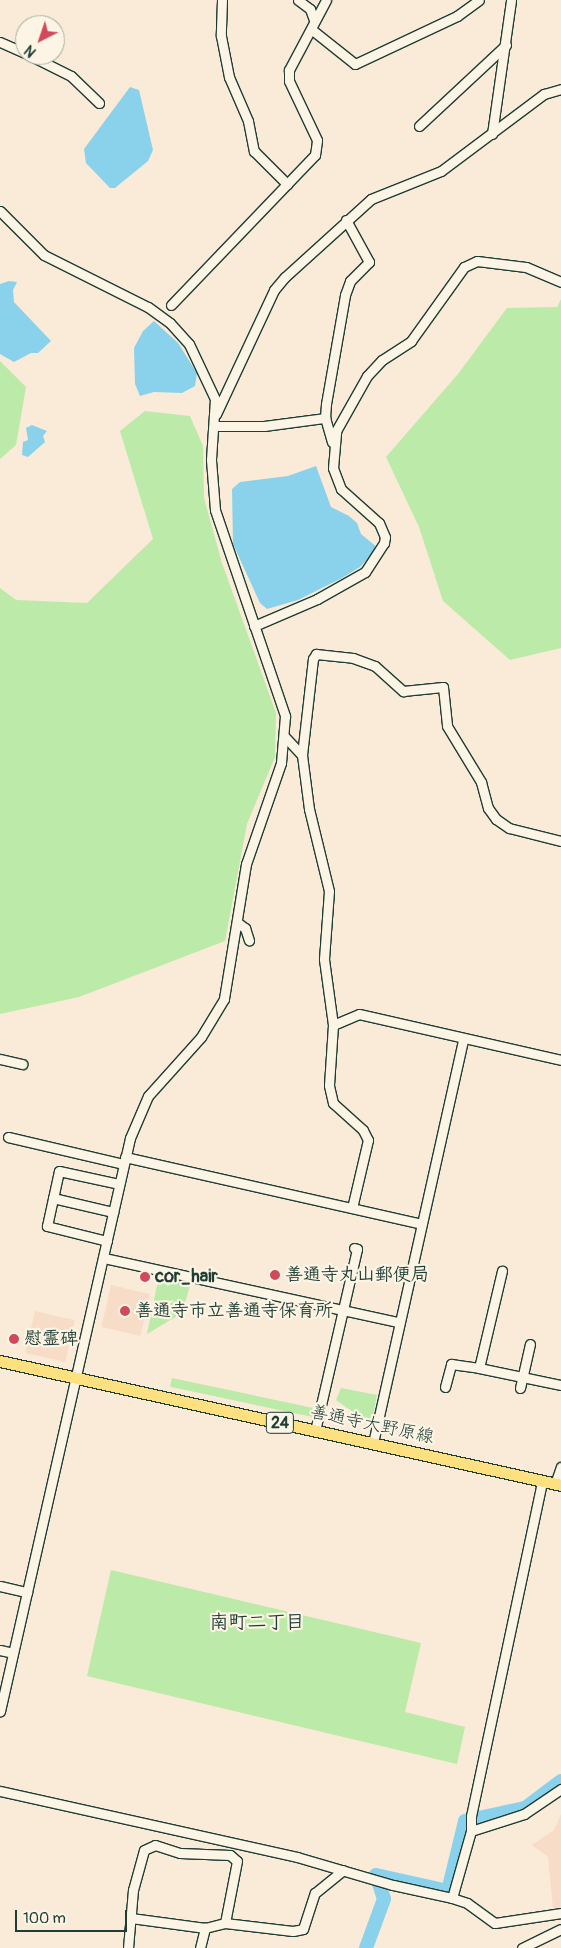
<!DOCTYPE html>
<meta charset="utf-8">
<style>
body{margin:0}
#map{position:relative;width:561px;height:1948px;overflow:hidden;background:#faead8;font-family:Pangolin,"Klee One",sans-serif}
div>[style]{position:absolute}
.built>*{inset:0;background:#f7ddc8;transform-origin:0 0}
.green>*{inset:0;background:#bbeaa9;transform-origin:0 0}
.water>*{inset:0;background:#8ad2eb}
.river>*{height:14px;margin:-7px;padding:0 7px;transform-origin:7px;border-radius:7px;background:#8ad2eb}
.roads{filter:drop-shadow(1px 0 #1f3d34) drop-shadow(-1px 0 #1f3d34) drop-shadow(0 1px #1f3d34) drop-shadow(0 -1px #1f3d34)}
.minor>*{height:9px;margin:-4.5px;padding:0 4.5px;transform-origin:4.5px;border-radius:4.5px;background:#fcf5e5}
.major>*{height:11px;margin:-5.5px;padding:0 5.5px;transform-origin:5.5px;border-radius:5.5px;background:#fde080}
.dots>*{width:14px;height:14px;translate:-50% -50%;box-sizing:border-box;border:2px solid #fcf5e5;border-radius:50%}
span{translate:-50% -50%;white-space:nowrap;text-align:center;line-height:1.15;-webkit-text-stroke:4.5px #fcf5e5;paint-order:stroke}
.shield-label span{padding:1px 4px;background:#fcf5e5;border:1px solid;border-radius:4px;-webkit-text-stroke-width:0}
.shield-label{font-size:16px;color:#1f3d34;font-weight:700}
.poi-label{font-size:18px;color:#1f3d34;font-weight:700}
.left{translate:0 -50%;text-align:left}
.street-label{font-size:18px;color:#1f3d34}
.neighbourhood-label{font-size:19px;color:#1f3d34;font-weight:700}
.north{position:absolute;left:15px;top:15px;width:50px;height:50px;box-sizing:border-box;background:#fcf5e5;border:1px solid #a4ab9e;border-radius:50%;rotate:221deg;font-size:14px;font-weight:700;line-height:20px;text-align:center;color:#1f3d34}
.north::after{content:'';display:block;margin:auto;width:18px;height:22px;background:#d1495b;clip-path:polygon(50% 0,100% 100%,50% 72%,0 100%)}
.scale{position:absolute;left:15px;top:1910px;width:112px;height:22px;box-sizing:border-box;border:2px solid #1f3d34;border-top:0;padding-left:6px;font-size:15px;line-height:18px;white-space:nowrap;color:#1f3d34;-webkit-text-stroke:4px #fcf5e5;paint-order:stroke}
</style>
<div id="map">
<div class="built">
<div style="left:111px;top:1285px;width:40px;height:43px;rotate:13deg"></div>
<div style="left:35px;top:1311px;width:41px;height:43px;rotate:13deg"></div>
<div style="clip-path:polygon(561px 1814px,561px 1909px,553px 1909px,548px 1857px,532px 1845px,554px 1830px)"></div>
</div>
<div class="green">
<div style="clip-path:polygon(561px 299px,561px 648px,510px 660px,443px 601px,419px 527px,386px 457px,458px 374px,507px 308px,557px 307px)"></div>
<div style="clip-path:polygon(0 361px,26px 387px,16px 445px,0 459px)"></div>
<div style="clip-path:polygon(145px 411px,190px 416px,203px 446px,204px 498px,222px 563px,276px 713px,275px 757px,247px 824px,225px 941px,79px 997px,0 1014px,0 588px,16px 600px,87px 603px,153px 539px,120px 431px)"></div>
<div style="clip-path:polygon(160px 1271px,192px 1279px,182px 1313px,147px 1334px)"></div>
<div style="left:172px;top:1378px;width:147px;height:9px;rotate:12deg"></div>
<div style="clip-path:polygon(341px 1388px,377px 1395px,371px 1425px,336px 1400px)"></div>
<div style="clip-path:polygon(111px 1570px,421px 1643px,405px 1712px,465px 1727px,457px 1764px,87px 1676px)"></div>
</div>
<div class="water">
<div style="clip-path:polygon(130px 87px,139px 90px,153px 150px,148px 161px,115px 188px,110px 188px,86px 163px,84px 149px)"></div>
<div style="clip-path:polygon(9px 281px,17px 282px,13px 290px,14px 302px,51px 341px,38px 353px,31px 353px,14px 362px,0 354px,0 284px)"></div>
<div style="clip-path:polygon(154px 321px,178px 343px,197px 373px,195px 386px,182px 393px,154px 392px,140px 396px,135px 384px,134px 348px,143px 331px)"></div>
<div style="clip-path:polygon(32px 425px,47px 431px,43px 436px,45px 442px,28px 457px,22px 455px,23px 442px,28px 440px,26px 428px)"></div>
<div style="clip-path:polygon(316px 466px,331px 507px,349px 516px,357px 523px,361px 534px,378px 548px,360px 567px,342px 578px,298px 600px,267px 609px,260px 603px,233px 544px,232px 489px,240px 482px,288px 476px)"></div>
</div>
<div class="river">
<div style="left:366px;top:1948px;width:52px;rotate:-69.8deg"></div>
<div style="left:384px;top:1899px;width:25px;rotate:-108deg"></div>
<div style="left:376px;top:1875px;width:74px;rotate:12.5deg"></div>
<div style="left:448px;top:1891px;width:72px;rotate:-76.3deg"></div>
<div style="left:465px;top:1821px;width:61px;rotate:-12.2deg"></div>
<div style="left:525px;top:1808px;width:45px;rotate:-36.9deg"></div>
</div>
<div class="roads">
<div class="minor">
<div style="left:222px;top:0;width:36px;rotate:92deg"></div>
<div style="left:221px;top:36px;width:42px;rotate:79deg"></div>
<div style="left:229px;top:77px;width:48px;rotate:66.6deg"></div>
<div style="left:248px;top:121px;width:31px;rotate:79deg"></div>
<div style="left:254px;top:151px;width:47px;rotate:45deg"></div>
<div style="left:298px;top:0;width:15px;rotate:37deg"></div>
<div style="left:310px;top:9px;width:12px;rotate:70deg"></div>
<div style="left:311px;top:29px;width:56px;rotate:38.5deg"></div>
<div style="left:355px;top:64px;width:113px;rotate:-25.2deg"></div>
<div style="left:457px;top:16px;width:27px;rotate:-36deg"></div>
<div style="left:0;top:42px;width:27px;rotate:24deg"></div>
<div style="left:29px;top:55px;width:47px;rotate:26.6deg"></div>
<div style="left:71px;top:76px;width:39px;rotate:44deg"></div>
<div style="left:419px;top:126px;width:119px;rotate:-43deg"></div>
<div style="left:492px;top:134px;width:135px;rotate:-81.9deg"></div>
<div style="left:0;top:211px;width:62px;rotate:45deg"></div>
<div style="left:44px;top:255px;width:116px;rotate:26.6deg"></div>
<div style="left:148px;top:307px;width:27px;rotate:36deg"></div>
<div style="left:170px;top:323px;width:28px;rotate:48deg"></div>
<div style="left:189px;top:344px;width:61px;rotate:64.7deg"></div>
<div style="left:215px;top:399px;width:61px;rotate:93.8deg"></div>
<div style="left:211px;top:460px;width:50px;rotate:85.4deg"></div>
<div style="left:215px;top:510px;width:218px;rotate:71.2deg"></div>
<div style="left:285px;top:716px;width:47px;rotate:94.9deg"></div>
<div style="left:281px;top:763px;width:107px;rotate:109.1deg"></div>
<div style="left:246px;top:864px;width:137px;rotate:99.3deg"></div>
<div style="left:224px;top:999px;width:44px;rotate:121.2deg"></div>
<div style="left:201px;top:1037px;width:79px;rotate:131.9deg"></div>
<div style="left:148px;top:1096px;width:46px;rotate:113.2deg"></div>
<div style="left:130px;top:1138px;width:588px;rotate:102.78deg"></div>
<div style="left:171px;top:305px;width:208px;rotate:-46.2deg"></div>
<div style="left:315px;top:155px;width:15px;rotate:-82deg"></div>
<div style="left:317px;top:140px;width:65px;rotate:-115.4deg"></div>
<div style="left:289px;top:81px;width:11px;rotate:-90deg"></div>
<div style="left:289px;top:70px;width:79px;rotate:-62.1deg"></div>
<div style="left:216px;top:414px;width:137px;rotate:-64.9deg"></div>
<div style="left:274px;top:290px;width:17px;rotate:-50deg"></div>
<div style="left:285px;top:277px;width:116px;rotate:-42.2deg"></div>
<div style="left:371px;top:199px;width:75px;rotate:-21.8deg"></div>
<div style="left:441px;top:171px;width:129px;rotate:-36.8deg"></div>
<div style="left:544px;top:94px;width:18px;rotate:-16deg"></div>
<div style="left:214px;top:426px;width:50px"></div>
<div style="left:264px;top:426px;width:62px;rotate:-7.5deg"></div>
<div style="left:332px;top:442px;width:25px;rotate:-106deg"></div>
<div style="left:325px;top:418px;width:14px;rotate:-86deg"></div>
<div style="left:326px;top:404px;width:111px;rotate:-80.1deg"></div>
<div style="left:345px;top:295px;width:15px;rotate:-70deg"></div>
<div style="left:350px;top:281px;width:27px;rotate:-45deg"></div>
<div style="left:369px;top:262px;width:48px;rotate:-118.7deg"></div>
<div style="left:254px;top:626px;width:69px;rotate:-23.2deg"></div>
<div style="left:317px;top:599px;width:55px;rotate:-29.4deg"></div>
<div style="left:365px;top:572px;width:35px;rotate:-57deg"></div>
<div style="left:384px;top:543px;width:6px;rotate:-81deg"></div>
<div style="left:385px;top:537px;width:15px;rotate:-113deg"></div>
<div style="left:379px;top:523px;width:51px;rotate:-138.2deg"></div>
<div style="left:341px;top:489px;width:22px;rotate:-111deg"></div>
<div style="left:333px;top:468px;width:37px;rotate:-85deg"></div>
<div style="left:336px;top:431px;width:63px;rotate:-60.6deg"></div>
<div style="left:367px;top:376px;width:22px;rotate:-47deg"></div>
<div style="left:382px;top:360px;width:35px;rotate:-33deg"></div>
<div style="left:411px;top:341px;width:91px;rotate:-54.4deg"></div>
<div style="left:464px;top:267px;width:14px;rotate:-25deg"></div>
<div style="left:477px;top:261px;width:49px;rotate:7deg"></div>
<div style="left:526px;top:267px;width:38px;rotate:23deg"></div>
<div style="left:285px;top:737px;width:25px;rotate:47deg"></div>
<div style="left:238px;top:923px;width:9px;rotate:36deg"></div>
<div style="left:245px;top:928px;width:13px;rotate:72deg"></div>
<div style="left:333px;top:1025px;width:28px;rotate:-23deg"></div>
<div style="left:359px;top:1014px;width:207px;rotate:12.8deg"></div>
<div style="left:0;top:1059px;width:23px;rotate:13deg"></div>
<div style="left:8px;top:1137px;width:118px;rotate:13.2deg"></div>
<div style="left:125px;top:1157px;width:304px;rotate:12.7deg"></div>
<div style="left:53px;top:1198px;width:62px;rotate:13.1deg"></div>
<div style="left:352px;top:1208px;width:70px;rotate:-76.8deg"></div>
<div style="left:368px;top:1140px;width:11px;rotate:-117deg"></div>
<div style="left:363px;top:1130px;width:40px;rotate:-138deg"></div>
<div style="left:333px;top:1103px;width:18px;rotate:-103deg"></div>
<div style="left:329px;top:1085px;width:60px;rotate:-86.2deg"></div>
<div style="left:333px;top:1025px;width:67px;rotate:-97.8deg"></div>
<div style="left:324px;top:959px;width:68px;rotate:-85.8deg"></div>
<div style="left:329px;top:891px;width:84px;rotate:-103.7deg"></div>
<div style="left:309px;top:809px;width:54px;rotate:-97.4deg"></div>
<div style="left:302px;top:755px;width:97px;rotate:-83.5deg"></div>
<div style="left:313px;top:659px;width:6px;rotate:-59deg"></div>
<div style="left:316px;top:654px;width:37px;rotate:6deg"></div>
<div style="left:353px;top:658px;width:23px;rotate:20deg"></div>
<div style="left:375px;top:666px;width:38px;rotate:42deg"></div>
<div style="left:403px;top:691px;width:40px;rotate:-5.7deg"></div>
<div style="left:443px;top:687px;width:39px;rotate:84deg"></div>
<div style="left:447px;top:726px;width:66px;rotate:58.7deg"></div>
<div style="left:481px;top:782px;width:27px;rotate:75deg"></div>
<div style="left:488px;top:808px;width:14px;rotate:54deg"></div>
<div style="left:496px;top:819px;width:16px;rotate:35deg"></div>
<div style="left:509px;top:828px;width:54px;rotate:14deg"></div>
<div style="left:107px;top:1241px;width:62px;rotate:-166deg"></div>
<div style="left:47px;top:1226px;width:56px;rotate:-77.7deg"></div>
<div style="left:59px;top:1171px;width:61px;rotate:12.2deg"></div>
<div style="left:104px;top:1258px;width:301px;rotate:12.3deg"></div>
<div style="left:479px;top:1368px;width:84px;rotate:11.7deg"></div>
<div style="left:445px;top:1387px;width:24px;rotate:-75deg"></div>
<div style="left:451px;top:1364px;width:28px;rotate:8deg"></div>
<div style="left:479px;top:1368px;width:100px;rotate:-76.7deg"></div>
<div style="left:520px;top:1388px;width:45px;rotate:-77.2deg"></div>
<div style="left:315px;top:1431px;width:187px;rotate:-77deg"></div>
<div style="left:357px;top:1249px;width:3px;rotate:-162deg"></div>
<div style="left:373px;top:1443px;width:414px;rotate:-77.4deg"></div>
<div style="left:555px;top:1484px;width:18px;rotate:-71deg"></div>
<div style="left:0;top:1586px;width:28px;rotate:13deg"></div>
<div style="left:0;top:1650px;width:13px;rotate:13deg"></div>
<div style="left:0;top:1791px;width:304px;rotate:12.5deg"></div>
<div style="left:297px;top:1857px;width:100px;rotate:16.3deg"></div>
<div style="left:393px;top:1885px;width:60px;rotate:12.4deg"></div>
<div style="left:452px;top:1898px;width:16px;rotate:18deg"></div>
<div style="left:467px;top:1903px;width:34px;rotate:36deg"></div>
<div style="left:495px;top:1923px;width:67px;rotate:-8.6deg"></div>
<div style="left:471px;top:1831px;width:56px;rotate:-17.8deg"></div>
<div style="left:524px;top:1814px;width:45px;rotate:-34deg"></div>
<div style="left:452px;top:1898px;width:70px;rotate:-74.2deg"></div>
<div style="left:471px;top:1831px;width:15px;rotate:-90deg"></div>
<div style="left:471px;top:1816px;width:342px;rotate:-78deg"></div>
<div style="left:131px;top:1918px;width:75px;rotate:7.7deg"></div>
<div style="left:128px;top:1948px;width:58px;rotate:-85.1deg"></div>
<div style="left:133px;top:1890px;width:41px;rotate:-74.6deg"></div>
<div style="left:144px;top:1850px;width:12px;rotate:-24deg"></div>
<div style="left:155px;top:1845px;width:26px;rotate:18deg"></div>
<div style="left:180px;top:1853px;width:50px;rotate:2.3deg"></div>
<div style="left:230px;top:1855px;width:9px;rotate:41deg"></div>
<div style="left:237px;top:1861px;width:63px;rotate:101deg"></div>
<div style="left:200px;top:1948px;width:21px;rotate:-76deg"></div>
<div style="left:205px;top:1928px;width:21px;rotate:-14deg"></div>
<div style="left:225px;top:1923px;width:68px;rotate:6.7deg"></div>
<div style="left:293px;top:1931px;width:10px;rotate:-11deg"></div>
<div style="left:303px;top:1929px;width:38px;rotate:-72deg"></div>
<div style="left:315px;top:1893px;width:36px;rotate:-39deg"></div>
<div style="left:522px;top:1948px;width:43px;rotate:-26deg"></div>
</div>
<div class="major">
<div style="left:0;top:1361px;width:575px;rotate:12.46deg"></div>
</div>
</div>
<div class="dots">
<div style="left:275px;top:1275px;background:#d1495b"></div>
<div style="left:145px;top:1277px;background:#d1495b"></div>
<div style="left:125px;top:1311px;background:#d1495b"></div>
<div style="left:14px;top:1339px;background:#d1495b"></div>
</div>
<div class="shield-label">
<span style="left:280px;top:1423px">24</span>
</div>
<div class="poi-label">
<span class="left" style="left:285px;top:1275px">善通寺丸山郵便局</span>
<span class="left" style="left:155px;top:1277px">cor_hair</span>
<span class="left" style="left:135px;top:1311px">善通寺市立善通寺保育所</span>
<span class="left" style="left:24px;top:1339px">慰霊碑</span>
</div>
<div class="street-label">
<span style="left:372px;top:1425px;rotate:12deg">善通寺大野原線</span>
</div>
<div class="neighbourhood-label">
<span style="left:257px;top:1623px">南町二丁目</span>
</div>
<div class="north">N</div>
<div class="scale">100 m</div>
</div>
